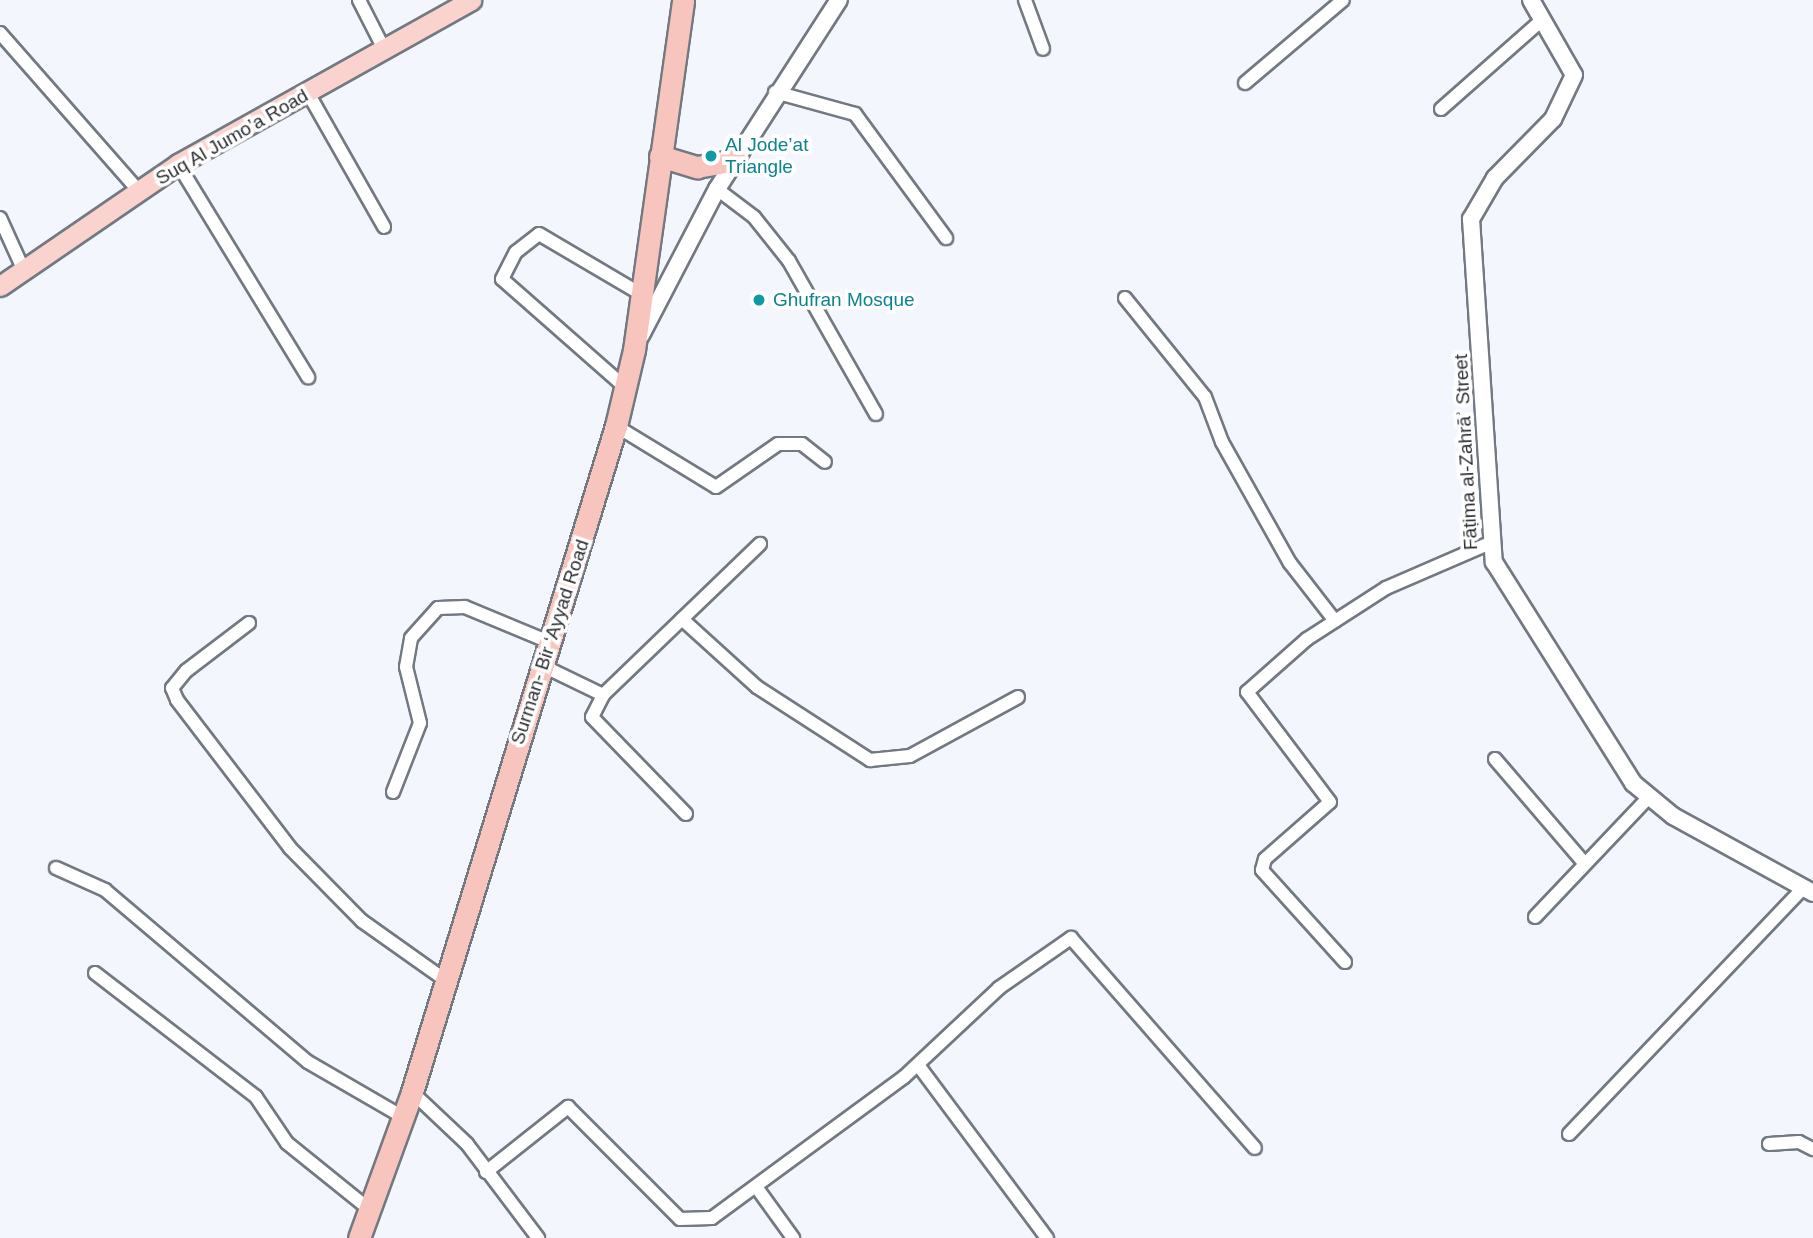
<!DOCTYPE html>
<meta charset="utf-8">
<style>
body{margin:0}
#map{position:relative;width:1813px;height:1238px;overflow:hidden;background:#f3f7fd;font-family:Helvetica,sans-serif}
div>[style]{position:absolute}
.roads{filter:drop-shadow(2px 0 #737981) drop-shadow(-2px 0 #737981) drop-shadow(0 2px #737981) drop-shadow(0 -2px #737981)}
.minor>*{height:12px;margin:-6px;padding:0 6px;transform-origin:6px;border-radius:6px;background:#fff}
.tertiary>*{height:16px;margin:-8px;padding:0 8px;transform-origin:8px;border-radius:8px;background:#fff}
.primary>*{height:19px;margin:-9.5px;padding:0 9.5px;transform-origin:9.5px;border-radius:9.5px;background:#fad3ce}
.trunk>*{height:21px;margin:-10.5px;padding:0 10.5px;transform-origin:10.5px;border-radius:10.5px;background:#f8c4be}
.dots>*{width:19px;height:19px;translate:-50% -50%;box-sizing:border-box;border:4px solid #fff;border-radius:50%}
span{translate:-50% -50%;white-space:nowrap;text-align:center;line-height:1.15;-webkit-text-stroke:7px #fff;paint-order:stroke}
.street-label{font-size:19px;color:#2d2f33}
.culture-label{font-size:19px;color:#0d838f}
.left{translate:0 -50%;text-align:left}
</style>
<div id="map">
<div class="roads">
<div class="minor">
<div style="left:359px;top:0;width:57px;rotate:63deg"></div>
<div style="left:1025px;top:0;width:52px;rotate:69.8deg"></div>
<div style="left:0;top:33px;width:210px;rotate:48.7deg"></div>
<div style="left:1245px;top:83px;width:128px;rotate:-40.3deg"></div>
<div style="left:775px;top:92px;width:83px;rotate:15.4deg"></div>
<div style="left:855px;top:114px;width:154px;rotate:53.7deg"></div>
<div style="left:308px;top:93px;width:154px;rotate:60.4deg"></div>
<div style="left:1441px;top:109px;width:136px;rotate:-41.4deg"></div>
<div style="left:178px;top:164px;width:250px;rotate:58.6deg"></div>
<div style="left:717px;top:189px;width:46px;rotate:37.1deg"></div>
<div style="left:754px;top:217px;width:56px;rotate:51.5deg"></div>
<div style="left:789px;top:261px;width:176px;rotate:60.4deg"></div>
<div style="left:0;top:218px;width:58px;rotate:65.6deg"></div>
<div style="left:1125px;top:298px;width:127px;rotate:51.1deg"></div>
<div style="left:1205px;top:397px;width:48px;rotate:69.3deg"></div>
<div style="left:1222px;top:442px;width:139px;rotate:60.7deg"></div>
<div style="left:1290px;top:563px;width:73px;rotate:52.2deg"></div>
<div style="left:626px;top:388px;width:165px;rotate:-138.7deg"></div>
<div style="left:502px;top:279px;width:30px;rotate:-63deg"></div>
<div style="left:516px;top:252px;width:29px;rotate:-38deg"></div>
<div style="left:539px;top:234px;width:118px;rotate:30.5deg"></div>
<div style="left:616px;top:426px;width:117px;rotate:31.4deg"></div>
<div style="left:716px;top:487px;width:75px;rotate:-34.7deg"></div>
<div style="left:778px;top:444px;width:24px"></div>
<div style="left:802px;top:444px;width:29px;rotate:38deg"></div>
<div style="left:682px;top:619px;width:101px;rotate:42.2deg"></div>
<div style="left:757px;top:687px;width:135px;rotate:32.9deg"></div>
<div style="left:870px;top:760px;width:40px;rotate:-5.7deg"></div>
<div style="left:910px;top:756px;width:123px;rotate:-28.6deg"></div>
<div style="left:249px;top:623px;width:79px;rotate:142.7deg"></div>
<div style="left:186px;top:671px;width:22px;rotate:129deg"></div>
<div style="left:172px;top:688px;width:13px;rotate:67deg"></div>
<div style="left:177px;top:700px;width:186px;rotate:52.6deg"></div>
<div style="left:290px;top:848px;width:103px;rotate:45.4deg"></div>
<div style="left:362px;top:921px;width:100px;rotate:35.3deg"></div>
<div style="left:541px;top:665px;width:69px;rotate:25.8deg"></div>
<div style="left:1495px;top:759px;width:138px;rotate:49.4deg"></div>
<div style="left:393px;top:792px;width:74px;rotate:-68.6deg"></div>
<div style="left:420px;top:723px;width:58px;rotate:-104deg"></div>
<div style="left:406px;top:667px;width:29px;rotate:-80deg"></div>
<div style="left:411px;top:638px;width:40px;rotate:-48deg"></div>
<div style="left:438px;top:608px;width:27px;rotate:-2deg"></div>
<div style="left:465px;top:607px;width:91px;rotate:22.6deg"></div>
<div style="left:686px;top:814px;width:135px;rotate:-134.1deg"></div>
<div style="left:592px;top:717px;width:25px;rotate:-63deg"></div>
<div style="left:603px;top:695px;width:218px;rotate:-43.9deg"></div>
<div style="left:56px;top:868px;width:54px;rotate:24.2deg"></div>
<div style="left:105px;top:890px;width:266px;rotate:40.3deg"></div>
<div style="left:308px;top:1062px;width:110px;rotate:30.1deg"></div>
<div style="left:1535px;top:917px;width:164px;rotate:-46.5deg"></div>
<div style="left:1345px;top:962px;width:124px;rotate:-132.1deg"></div>
<div style="left:1262px;top:870px;width:11px;rotate:-75deg"></div>
<div style="left:1265px;top:859px;width:86px;rotate:-41.2deg"></div>
<div style="left:1330px;top:802px;width:138px;rotate:-127deg"></div>
<div style="left:1247px;top:692px;width:80px;rotate:-41.5deg"></div>
<div style="left:1307px;top:639px;width:94px;rotate:-32.8deg"></div>
<div style="left:1386px;top:588px;width:113px;rotate:-23.4deg"></div>
<div style="left:95px;top:973px;width:203px;rotate:37.6deg"></div>
<div style="left:256px;top:1097px;width:55px;rotate:56deg"></div>
<div style="left:287px;top:1143px;width:107px;rotate:38.9deg"></div>
<div style="left:918px;top:1065px;width:216px;rotate:53.3deg"></div>
<div style="left:412px;top:1092px;width:76px;rotate:43.4deg"></div>
<div style="left:467px;top:1144px;width:118px;rotate:52.9deg"></div>
<div style="left:1569px;top:1134px;width:337px;rotate:-46.4deg"></div>
<div style="left:1769px;top:1144px;width:30px;rotate:-4deg"></div>
<div style="left:1799px;top:1142px;width:16px;rotate:27deg"></div>
<div style="left:486px;top:1172px;width:105px;rotate:-38.4deg"></div>
<div style="left:568px;top:1107px;width:158px;rotate:45deg"></div>
<div style="left:680px;top:1219px;width:32px;rotate:-2deg"></div>
<div style="left:712px;top:1218px;width:238px;rotate:-36.3deg"></div>
<div style="left:904px;top:1077px;width:130px;rotate:-43.1deg"></div>
<div style="left:999px;top:988px;width:88px;rotate:-34.8deg"></div>
<div style="left:1071px;top:938px;width:279px;rotate:48.8deg"></div>
<div style="left:757px;top:1188px;width:62px;rotate:54.2deg"></div>
</div>
<div class="tertiary">
<div style="left:1531px;top:0;width:86px;rotate:60.2deg"></div>
<div style="left:1574px;top:75px;width:49px;rotate:115.5deg"></div>
<div style="left:1553px;top:119px;width:83px;rotate:134.5deg"></div>
<div style="left:1495px;top:178px;width:48px;rotate:120.3deg"></div>
<div style="left:1471px;top:219px;width:344px;rotate:86.2deg"></div>
<div style="left:1494px;top:562px;width:261px;rotate:57.8deg"></div>
<div style="left:1633px;top:783px;width:52px;rotate:39.5deg"></div>
<div style="left:1673px;top:816px;width:160px;rotate:28.8deg"></div>
<div style="left:641px;top:335px;width:165px;rotate:-62.5deg"></div>
<div style="left:717px;top:189px;width:225px;rotate:-57.2deg"></div>
</div>
<div class="primary">
<div style="left:0;top:286px;width:216px;rotate:-34.4deg"></div>
<div style="left:178px;top:164px;width:336px;rotate:-29.2deg"></div>
</div>
<div class="trunk">
<div style="left:660px;top:156px;width:39px;rotate:17deg"></div>
<div style="left:697px;top:167px;width:39px;rotate:-10deg"></div>
<div style="left:359px;top:1238px;width:155px;rotate:-70deg"></div>
<div style="left:412px;top:1092px;width:697px;rotate:-72.97deg"></div>
<div style="left:616px;top:426px;width:78px;rotate:-76.7deg"></div>
<div style="left:634px;top:350px;width:353px;rotate:-82deg"></div>
</div>
</div>
<div class="dots">
<div style="left:711px;top:156px;background:#0f9aa8"></div>
<div style="left:759px;top:300px;background:#0f9aa8"></div>
</div>
<div class="street-label">
<span style="left:232px;top:137px;rotate:-30deg">Suq Al Jumo’a Road</span>
<span style="left:1466px;top:452px;rotate:-93deg">Fāṭima al-Zahrāʾ Street</span>
<span style="left:550px;top:642px;rotate:-72deg">Surman- Bir ‘Ayyad Road</span>
</div>
<div class="culture-label">
<span class="left" style="left:725px;top:156px">Al Jode’at<br>Triangle</span>
<span class="left" style="left:773px;top:300px">Ghufran Mosque</span>
</div>
</div>
